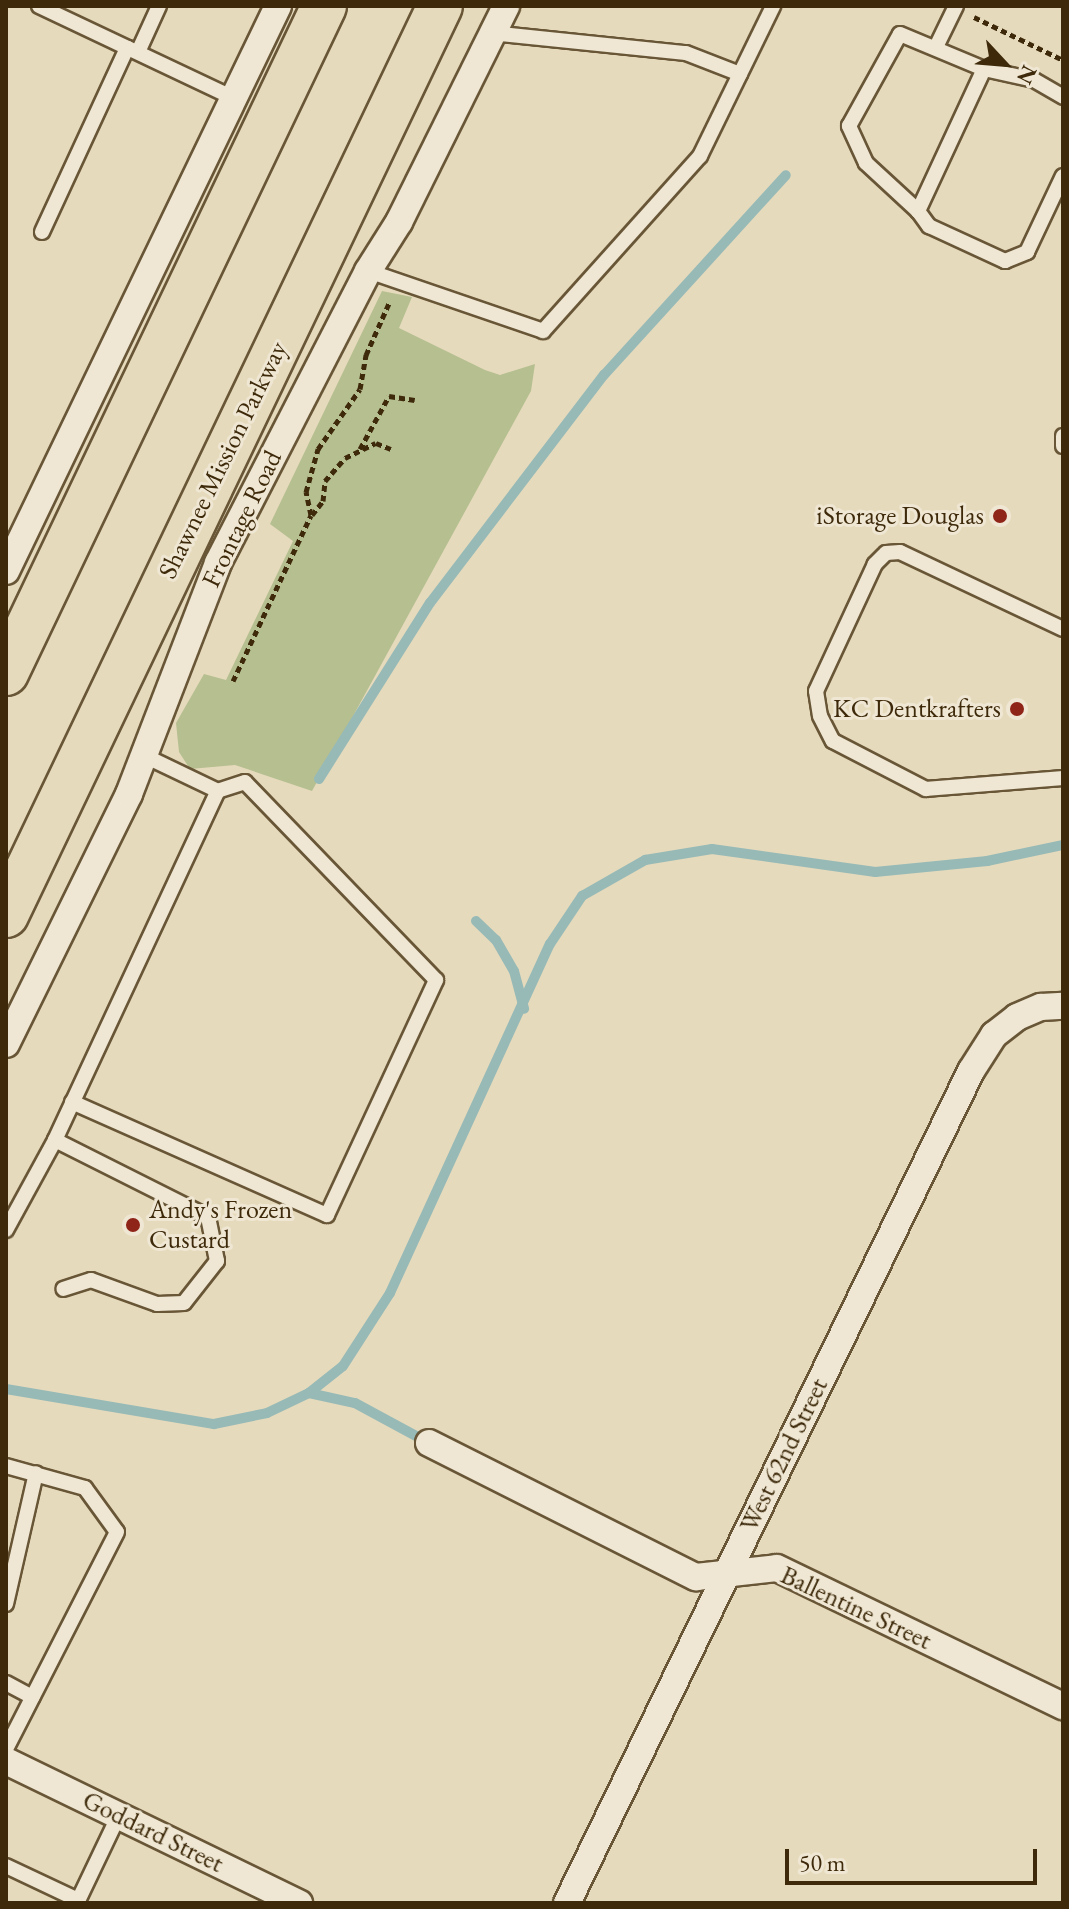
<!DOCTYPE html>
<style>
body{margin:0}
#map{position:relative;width:1069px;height:1909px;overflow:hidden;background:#e6dabc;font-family:"EB Garamond",serif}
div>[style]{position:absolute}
.green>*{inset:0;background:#b6bf90}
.stream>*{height:10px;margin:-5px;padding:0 5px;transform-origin:5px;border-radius:5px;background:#97bab7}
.path>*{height:5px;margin-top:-2.5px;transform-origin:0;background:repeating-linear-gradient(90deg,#3e2a0b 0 6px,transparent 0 10px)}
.roads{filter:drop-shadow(2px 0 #685637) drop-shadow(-2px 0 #685637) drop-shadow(0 2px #685637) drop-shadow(0 -2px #685637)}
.service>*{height:14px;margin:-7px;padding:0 7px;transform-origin:7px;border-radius:7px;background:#efe7d3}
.minor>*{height:26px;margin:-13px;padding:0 13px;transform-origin:13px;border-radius:13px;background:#efe7d3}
.trunk>*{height:44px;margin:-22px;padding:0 22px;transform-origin:22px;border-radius:22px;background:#e6dabc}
.dots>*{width:22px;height:22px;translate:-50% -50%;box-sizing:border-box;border:4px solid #efe7d3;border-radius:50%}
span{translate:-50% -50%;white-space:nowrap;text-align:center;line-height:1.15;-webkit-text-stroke:6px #efe7d3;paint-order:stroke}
.street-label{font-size:26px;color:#3e2a0b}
.poi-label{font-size:26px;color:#3e2a0b}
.right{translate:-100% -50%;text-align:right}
.left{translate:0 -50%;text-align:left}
.frame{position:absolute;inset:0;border:8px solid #3e2a0b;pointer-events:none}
.north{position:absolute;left:965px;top:24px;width:80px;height:80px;-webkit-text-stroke:6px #efe7d3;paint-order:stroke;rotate:116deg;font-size:22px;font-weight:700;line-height:32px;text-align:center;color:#3e2a0b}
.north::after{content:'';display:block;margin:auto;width:28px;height:36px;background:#3e2a0b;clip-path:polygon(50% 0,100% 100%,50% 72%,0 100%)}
.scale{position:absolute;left:785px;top:1849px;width:252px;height:36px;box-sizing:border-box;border:4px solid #3e2a0b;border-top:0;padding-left:10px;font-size:24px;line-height:28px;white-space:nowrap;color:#3e2a0b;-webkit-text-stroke:6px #efe7d3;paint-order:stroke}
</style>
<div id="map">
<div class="green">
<div style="clip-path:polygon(382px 291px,412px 297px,399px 328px,485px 370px,500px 375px,535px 364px,531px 391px,312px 791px,235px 765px,190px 769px,179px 752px,176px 723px,204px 674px,226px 680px,293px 541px,270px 524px)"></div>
</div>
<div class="stream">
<div style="left:319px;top:779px;width:208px;rotate:-57.8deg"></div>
<div style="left:430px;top:603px;width:287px;rotate:-52.7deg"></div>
<div style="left:604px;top:375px;width:270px;rotate:-47.7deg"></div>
<div style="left:476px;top:921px;width:28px;rotate:44deg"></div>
<div style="left:496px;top:940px;width:36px;rotate:60deg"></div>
<div style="left:514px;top:971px;width:39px;rotate:75deg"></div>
<div style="left:6px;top:1389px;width:211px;rotate:9.6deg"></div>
<div style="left:214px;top:1424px;width:54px;rotate:-11.7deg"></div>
<div style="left:267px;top:1413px;width:47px;rotate:-25.5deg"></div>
<div style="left:309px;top:1393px;width:43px;rotate:-38.5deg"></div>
<div style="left:343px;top:1366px;width:87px;rotate:-57.2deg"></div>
<div style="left:390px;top:1293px;width:384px;rotate:-65.4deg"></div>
<div style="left:550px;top:944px;width:58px;rotate:-56.3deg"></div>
<div style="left:582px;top:896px;width:73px;rotate:-29.7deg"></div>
<div style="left:645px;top:860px;width:68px;rotate:-9.3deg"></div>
<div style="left:712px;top:849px;width:165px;rotate:8deg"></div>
<div style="left:875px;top:872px;width:113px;rotate:-5.6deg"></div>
<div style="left:987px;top:861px;width:78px;rotate:-11.9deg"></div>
<div style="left:309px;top:1393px;width:47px;rotate:12.3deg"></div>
<div style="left:355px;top:1403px;width:82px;rotate:28.4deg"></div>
</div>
<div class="path">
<div style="left:974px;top:17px;width:99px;rotate:25.8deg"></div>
<div style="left:360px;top:449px;width:60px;rotate:-61.3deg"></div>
<div style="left:389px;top:396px;width:26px;rotate:9deg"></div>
<div style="left:312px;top:515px;width:18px;rotate:-52deg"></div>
<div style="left:323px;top:501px;width:20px;rotate:-84deg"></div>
<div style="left:325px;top:481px;width:30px;rotate:-49deg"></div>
<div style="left:345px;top:458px;width:34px;rotate:-26deg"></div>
<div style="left:376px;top:443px;width:16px;rotate:22deg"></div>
<div style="left:233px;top:681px;width:183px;rotate:-64.8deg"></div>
<div style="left:311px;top:515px;width:24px;rotate:-102deg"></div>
<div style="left:306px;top:492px;width:45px;rotate:-74.4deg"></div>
<div style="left:318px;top:449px;width:73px;rotate:-55deg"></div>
<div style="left:360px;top:389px;width:35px;rotate:-80deg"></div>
<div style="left:366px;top:355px;width:59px;rotate:-66deg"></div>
</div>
<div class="roads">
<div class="service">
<div style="left:39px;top:6px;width:216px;rotate:25.3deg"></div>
<div style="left:491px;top:33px;width:196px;rotate:5.9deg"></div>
<div style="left:686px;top:53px;width:58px;rotate:21.3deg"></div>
<div style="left:936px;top:47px;width:46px;rotate:-64deg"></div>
<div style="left:138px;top:52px;width:51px;rotate:-65.5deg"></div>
<div style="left:984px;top:69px;width:157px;rotate:114.9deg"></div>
<div style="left:918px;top:211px;width:71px;rotate:-137.3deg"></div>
<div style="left:866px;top:163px;width:41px;rotate:-114.7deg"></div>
<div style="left:849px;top:126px;width:105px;rotate:-61deg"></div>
<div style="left:900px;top:34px;width:91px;rotate:22.6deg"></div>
<div style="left:984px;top:69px;width:51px;rotate:12.4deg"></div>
<div style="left:1034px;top:80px;width:34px;rotate:30deg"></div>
<div style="left:918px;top:211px;width:19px;rotate:54deg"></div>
<div style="left:929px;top:226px;width:84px;rotate:24.7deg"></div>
<div style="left:1005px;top:261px;width:24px;rotate:-22deg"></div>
<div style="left:1027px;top:252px;width:84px;rotate:-64.7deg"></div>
<div style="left:42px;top:232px;width:203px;rotate:-65.2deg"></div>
<div style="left:368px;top:271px;width:185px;rotate:18.9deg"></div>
<div style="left:543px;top:331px;width:235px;rotate:-48.1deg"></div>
<div style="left:700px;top:156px;width:167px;rotate:-64deg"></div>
<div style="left:1063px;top:436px;width:10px;rotate:90deg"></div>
<div style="left:1063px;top:629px;width:180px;rotate:-154.7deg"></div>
<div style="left:900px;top:552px;width:14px;rotate:176deg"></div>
<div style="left:886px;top:553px;width:16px;rotate:135deg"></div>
<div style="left:875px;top:564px;width:140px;rotate:114.9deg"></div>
<div style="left:816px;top:691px;width:25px;rotate:81deg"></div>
<div style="left:820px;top:716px;width:28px;rotate:63deg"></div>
<div style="left:833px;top:741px;width:105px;rotate:27.3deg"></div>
<div style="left:926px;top:789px;width:137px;rotate:-4.6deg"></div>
<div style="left:72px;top:1102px;width:279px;rotate:23.9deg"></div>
<div style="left:327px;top:1215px;width:259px;rotate:-65.1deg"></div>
<div style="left:436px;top:980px;width:275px;rotate:-134deg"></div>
<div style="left:245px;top:782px;width:28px;rotate:162deg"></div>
<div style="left:218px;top:791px;width:83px;rotate:-154.4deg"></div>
<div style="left:55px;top:1140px;width:171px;rotate:26.7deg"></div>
<div style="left:208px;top:1217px;width:45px;rotate:78.4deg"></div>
<div style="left:217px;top:1261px;width:53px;rotate:128.2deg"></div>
<div style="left:184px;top:1303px;width:27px;rotate:178deg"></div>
<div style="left:157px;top:1304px;width:70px;rotate:-160deg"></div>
<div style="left:91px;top:1280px;width:29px;rotate:162deg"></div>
<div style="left:6px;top:1230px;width:102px;rotate:-61.4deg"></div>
<div style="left:55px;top:1140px;width:385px;rotate:-65deg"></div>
<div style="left:6px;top:1466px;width:82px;rotate:15.6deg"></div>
<div style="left:85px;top:1488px;width:54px;rotate:54deg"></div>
<div style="left:117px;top:1532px;width:244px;rotate:117.1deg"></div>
<div style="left:6px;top:1604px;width:134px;rotate:-77.1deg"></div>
<div style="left:6px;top:1683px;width:30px;rotate:28deg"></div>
<div style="left:6px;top:1866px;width:80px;rotate:25.3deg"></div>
<div style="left:77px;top:1903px;width:98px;rotate:-64.5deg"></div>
</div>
<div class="minor">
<div style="left:6px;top:571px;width:627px;rotate:-64.29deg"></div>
<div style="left:6px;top:1044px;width:279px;rotate:-63.8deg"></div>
<div style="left:129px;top:794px;width:248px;rotate:-68.9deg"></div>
<div style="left:218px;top:563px;width:328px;rotate:-62.8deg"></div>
<div style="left:368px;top:271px;width:58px;rotate:-57.7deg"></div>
<div style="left:399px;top:222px;width:241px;rotate:-63.6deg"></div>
<div style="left:429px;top:1443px;width:299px;rotate:26.7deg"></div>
<div style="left:696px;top:1577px;width:81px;rotate:-6.3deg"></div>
<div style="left:777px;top:1568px;width:318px;rotate:25.8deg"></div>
<div style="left:6px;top:1761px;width:326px;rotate:25.9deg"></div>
<div style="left:567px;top:1903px;width:925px;rotate:-64.1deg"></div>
<div style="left:971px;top:1071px;width:43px;rotate:-57.4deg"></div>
<div style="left:994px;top:1035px;width:29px;rotate:-38deg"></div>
<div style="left:1017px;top:1017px;width:26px;rotate:-23deg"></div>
<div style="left:1041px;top:1007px;width:22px;rotate:-3deg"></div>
</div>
<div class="trunk">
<div style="left:6px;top:673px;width:739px;rotate:-64.51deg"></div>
<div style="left:6px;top:915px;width:1007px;rotate:-64.48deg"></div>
</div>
</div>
<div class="dots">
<div style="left:1000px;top:516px;background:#8f2418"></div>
<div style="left:1017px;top:709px;background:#8f2418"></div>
<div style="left:133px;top:1225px;background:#8f2418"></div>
</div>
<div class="street-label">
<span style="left:223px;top:460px;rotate:-64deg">Shawnee Mission Parkway</span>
<span style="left:242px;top:519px;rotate:-64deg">Frontage Road</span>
<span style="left:784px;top:1455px;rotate:-64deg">West 62nd Street</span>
<span style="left:856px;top:1608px;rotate:25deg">Ballentine Street</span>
<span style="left:153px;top:1832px;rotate:26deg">Goddard Street</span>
</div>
<div class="poi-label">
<span class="right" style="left:984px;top:516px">iStorage Douglas</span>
<span class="right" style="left:1001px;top:709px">KC Dentkrafters</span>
<span class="left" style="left:149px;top:1225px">Andy's Frozen<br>Custard</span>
</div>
<div class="frame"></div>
<div class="north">N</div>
<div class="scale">50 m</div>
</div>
